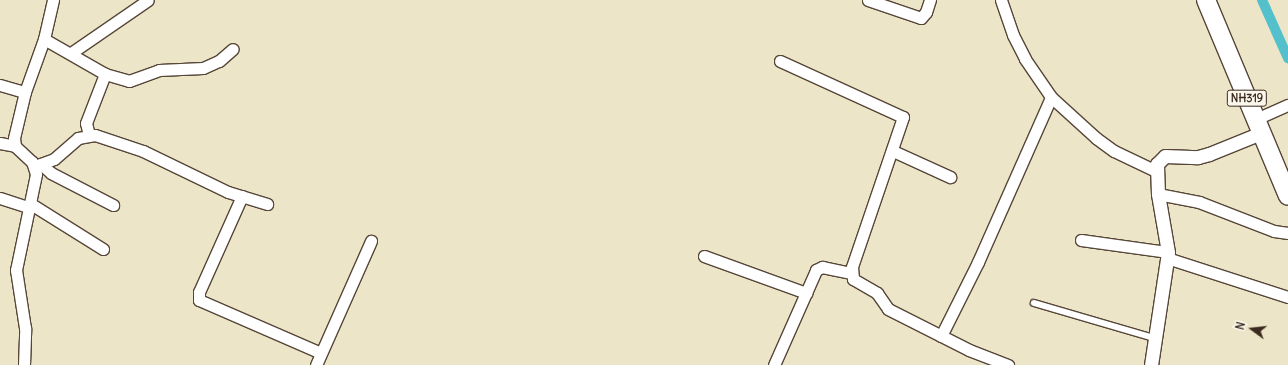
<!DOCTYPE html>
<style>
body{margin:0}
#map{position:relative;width:1288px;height:365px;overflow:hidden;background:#ede5c8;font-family:Delius,sans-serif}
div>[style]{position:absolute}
.canal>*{height:10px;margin:-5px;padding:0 5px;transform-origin:5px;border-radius:5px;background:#53c0cc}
.roads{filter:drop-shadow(1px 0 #564638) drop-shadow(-1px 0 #564638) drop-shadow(0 1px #564638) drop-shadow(0 -1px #564638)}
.service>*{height:5.5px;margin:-2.75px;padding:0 2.75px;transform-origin:2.75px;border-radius:2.75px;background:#fff}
.minor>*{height:11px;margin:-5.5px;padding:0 5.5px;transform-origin:5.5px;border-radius:5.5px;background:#fff}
.tertiary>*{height:13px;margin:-6.5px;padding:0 6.5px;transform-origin:6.5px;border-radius:6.5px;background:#fff}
.trunk>*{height:18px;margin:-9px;padding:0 9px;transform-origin:9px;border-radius:9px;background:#fff}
span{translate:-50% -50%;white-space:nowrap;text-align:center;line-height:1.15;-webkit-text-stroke:4px #fbf7ec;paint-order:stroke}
.shield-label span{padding:1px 3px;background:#fbf7ec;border:1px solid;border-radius:3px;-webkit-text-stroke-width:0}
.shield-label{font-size:11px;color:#3b2a1e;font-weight:700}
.north{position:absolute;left:1232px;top:309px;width:40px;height:40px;-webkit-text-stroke:3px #fbf7ec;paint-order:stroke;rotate:285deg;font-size:11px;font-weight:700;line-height:16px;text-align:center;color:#3b2a1e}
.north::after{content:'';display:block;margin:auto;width:14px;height:18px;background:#3b2a1e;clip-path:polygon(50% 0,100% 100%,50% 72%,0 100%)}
</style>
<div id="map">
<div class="canal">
<div style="left:1262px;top:0;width:64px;rotate:65.9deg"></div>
</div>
<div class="roads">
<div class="service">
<div style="left:1034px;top:303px;width:125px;rotate:16.3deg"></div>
</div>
<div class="minor">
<div style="left:868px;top:0;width:56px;rotate:18.8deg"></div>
<div style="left:921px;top:18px;width:8px;rotate:-50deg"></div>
<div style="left:926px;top:12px;width:13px;rotate:-72deg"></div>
<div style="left:1001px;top:0;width:37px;rotate:71deg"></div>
<div style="left:1013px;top:35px;width:27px;rotate:63deg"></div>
<div style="left:1025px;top:59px;width:46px;rotate:55.6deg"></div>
<div style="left:1051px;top:97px;width:61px;rotate:42.3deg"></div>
<div style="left:1096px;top:138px;width:22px;rotate:36deg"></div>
<div style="left:1114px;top:151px;width:47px;rotate:25.5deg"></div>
<div style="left:44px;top:39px;width:70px;rotate:29.8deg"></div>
<div style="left:105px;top:74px;width:25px;rotate:16deg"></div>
<div style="left:129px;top:81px;width:32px;rotate:-20deg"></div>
<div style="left:159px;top:70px;width:44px;rotate:-2.6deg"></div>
<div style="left:203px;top:68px;width:17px;rotate:-24deg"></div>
<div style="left:219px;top:61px;width:18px;rotate:-41deg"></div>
<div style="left:71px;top:53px;width:93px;rotate:-34.5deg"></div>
<div style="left:780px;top:61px;width:135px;rotate:24.5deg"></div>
<div style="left:903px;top:117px;width:158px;rotate:108.8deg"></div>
<div style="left:852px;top:267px;width:12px;rotate:85deg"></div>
<div style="left:853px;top:279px;width:28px;rotate:30deg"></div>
<div style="left:877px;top:293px;width:19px;rotate:55deg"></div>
<div style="left:888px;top:309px;width:91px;rotate:26.8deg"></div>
<div style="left:969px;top:350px;width:42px;rotate:21deg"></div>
<div style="left:0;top:85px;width:26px;rotate:16deg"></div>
<div style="left:1256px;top:119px;width:35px;rotate:-24deg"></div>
<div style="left:89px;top:135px;width:12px;rotate:-104deg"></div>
<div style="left:86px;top:123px;width:53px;rotate:-68.8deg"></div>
<div style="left:0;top:143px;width:15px;rotate:11deg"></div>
<div style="left:893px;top:151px;width:63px;rotate:24.5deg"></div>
<div style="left:41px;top:164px;width:13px;rotate:42deg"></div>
<div style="left:51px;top:173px;width:70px;rotate:27.3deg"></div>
<div style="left:35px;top:166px;width:20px;rotate:-20deg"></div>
<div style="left:54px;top:159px;width:32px;rotate:-41deg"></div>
<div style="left:78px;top:138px;width:17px;rotate:-10deg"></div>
<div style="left:95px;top:135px;width:51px;rotate:18.4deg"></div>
<div style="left:143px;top:151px;width:94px;rotate:25.8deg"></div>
<div style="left:228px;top:192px;width:41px;rotate:17.1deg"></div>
<div style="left:1158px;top:194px;width:42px;rotate:11deg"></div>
<div style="left:1199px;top:202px;width:80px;rotate:21.1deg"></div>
<div style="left:1274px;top:231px;width:14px;rotate:8deg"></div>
<div style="left:242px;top:196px;width:105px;rotate:114.1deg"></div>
<div style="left:199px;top:292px;width:8px;rotate:90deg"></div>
<div style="left:199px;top:300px;width:133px;rotate:23.5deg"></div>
<div style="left:0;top:198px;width:32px;rotate:18deg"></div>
<div style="left:31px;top:204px;width:85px;rotate:32deg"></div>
<div style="left:1081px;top:240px;width:88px;rotate:7.9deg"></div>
<div style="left:704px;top:256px;width:109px;rotate:19.9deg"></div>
<div style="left:1167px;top:258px;width:127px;rotate:17.9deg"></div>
<div style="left:941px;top:336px;width:83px;rotate:-63.4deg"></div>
<div style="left:978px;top:262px;width:180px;rotate:-66.1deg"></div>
<div style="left:24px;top:365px;width:37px;rotate:-88deg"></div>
<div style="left:25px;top:328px;width:59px;rotate:-98.8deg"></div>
<div style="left:16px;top:270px;width:98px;rotate:-78.2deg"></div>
<div style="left:36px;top:174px;width:13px;rotate:-108deg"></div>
<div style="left:32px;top:162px;width:23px;rotate:-137deg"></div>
<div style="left:15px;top:146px;width:8px;rotate:-97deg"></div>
<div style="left:14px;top:138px;width:47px;rotate:-76.6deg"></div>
<div style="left:25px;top:92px;width:56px;rotate:-70.3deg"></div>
<div style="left:44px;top:39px;width:40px;rotate:-77deg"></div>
<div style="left:316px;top:365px;width:136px;rotate:-66.1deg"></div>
<div style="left:774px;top:365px;width:104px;rotate:-66.1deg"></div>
<div style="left:816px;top:270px;width:7px;rotate:-27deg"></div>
<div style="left:822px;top:267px;width:30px;rotate:12deg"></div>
</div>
<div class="tertiary">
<div style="left:1151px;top:365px;width:114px;rotate:-81.4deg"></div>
<div style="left:1168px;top:252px;width:59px;rotate:-99.8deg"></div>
<div style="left:1158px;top:194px;width:30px;rotate:-92deg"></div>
<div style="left:1157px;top:164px;width:11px;rotate:-45deg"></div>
<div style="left:1165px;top:156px;width:33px;rotate:2deg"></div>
<div style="left:1198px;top:157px;width:11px;rotate:-15deg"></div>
<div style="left:1209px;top:154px;width:56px;rotate:-22deg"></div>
</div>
<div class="trunk">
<div style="left:1206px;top:0;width:212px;rotate:67.3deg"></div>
</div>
</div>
<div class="shield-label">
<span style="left:1247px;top:98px">NH319</span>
</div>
<div class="north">N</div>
</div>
